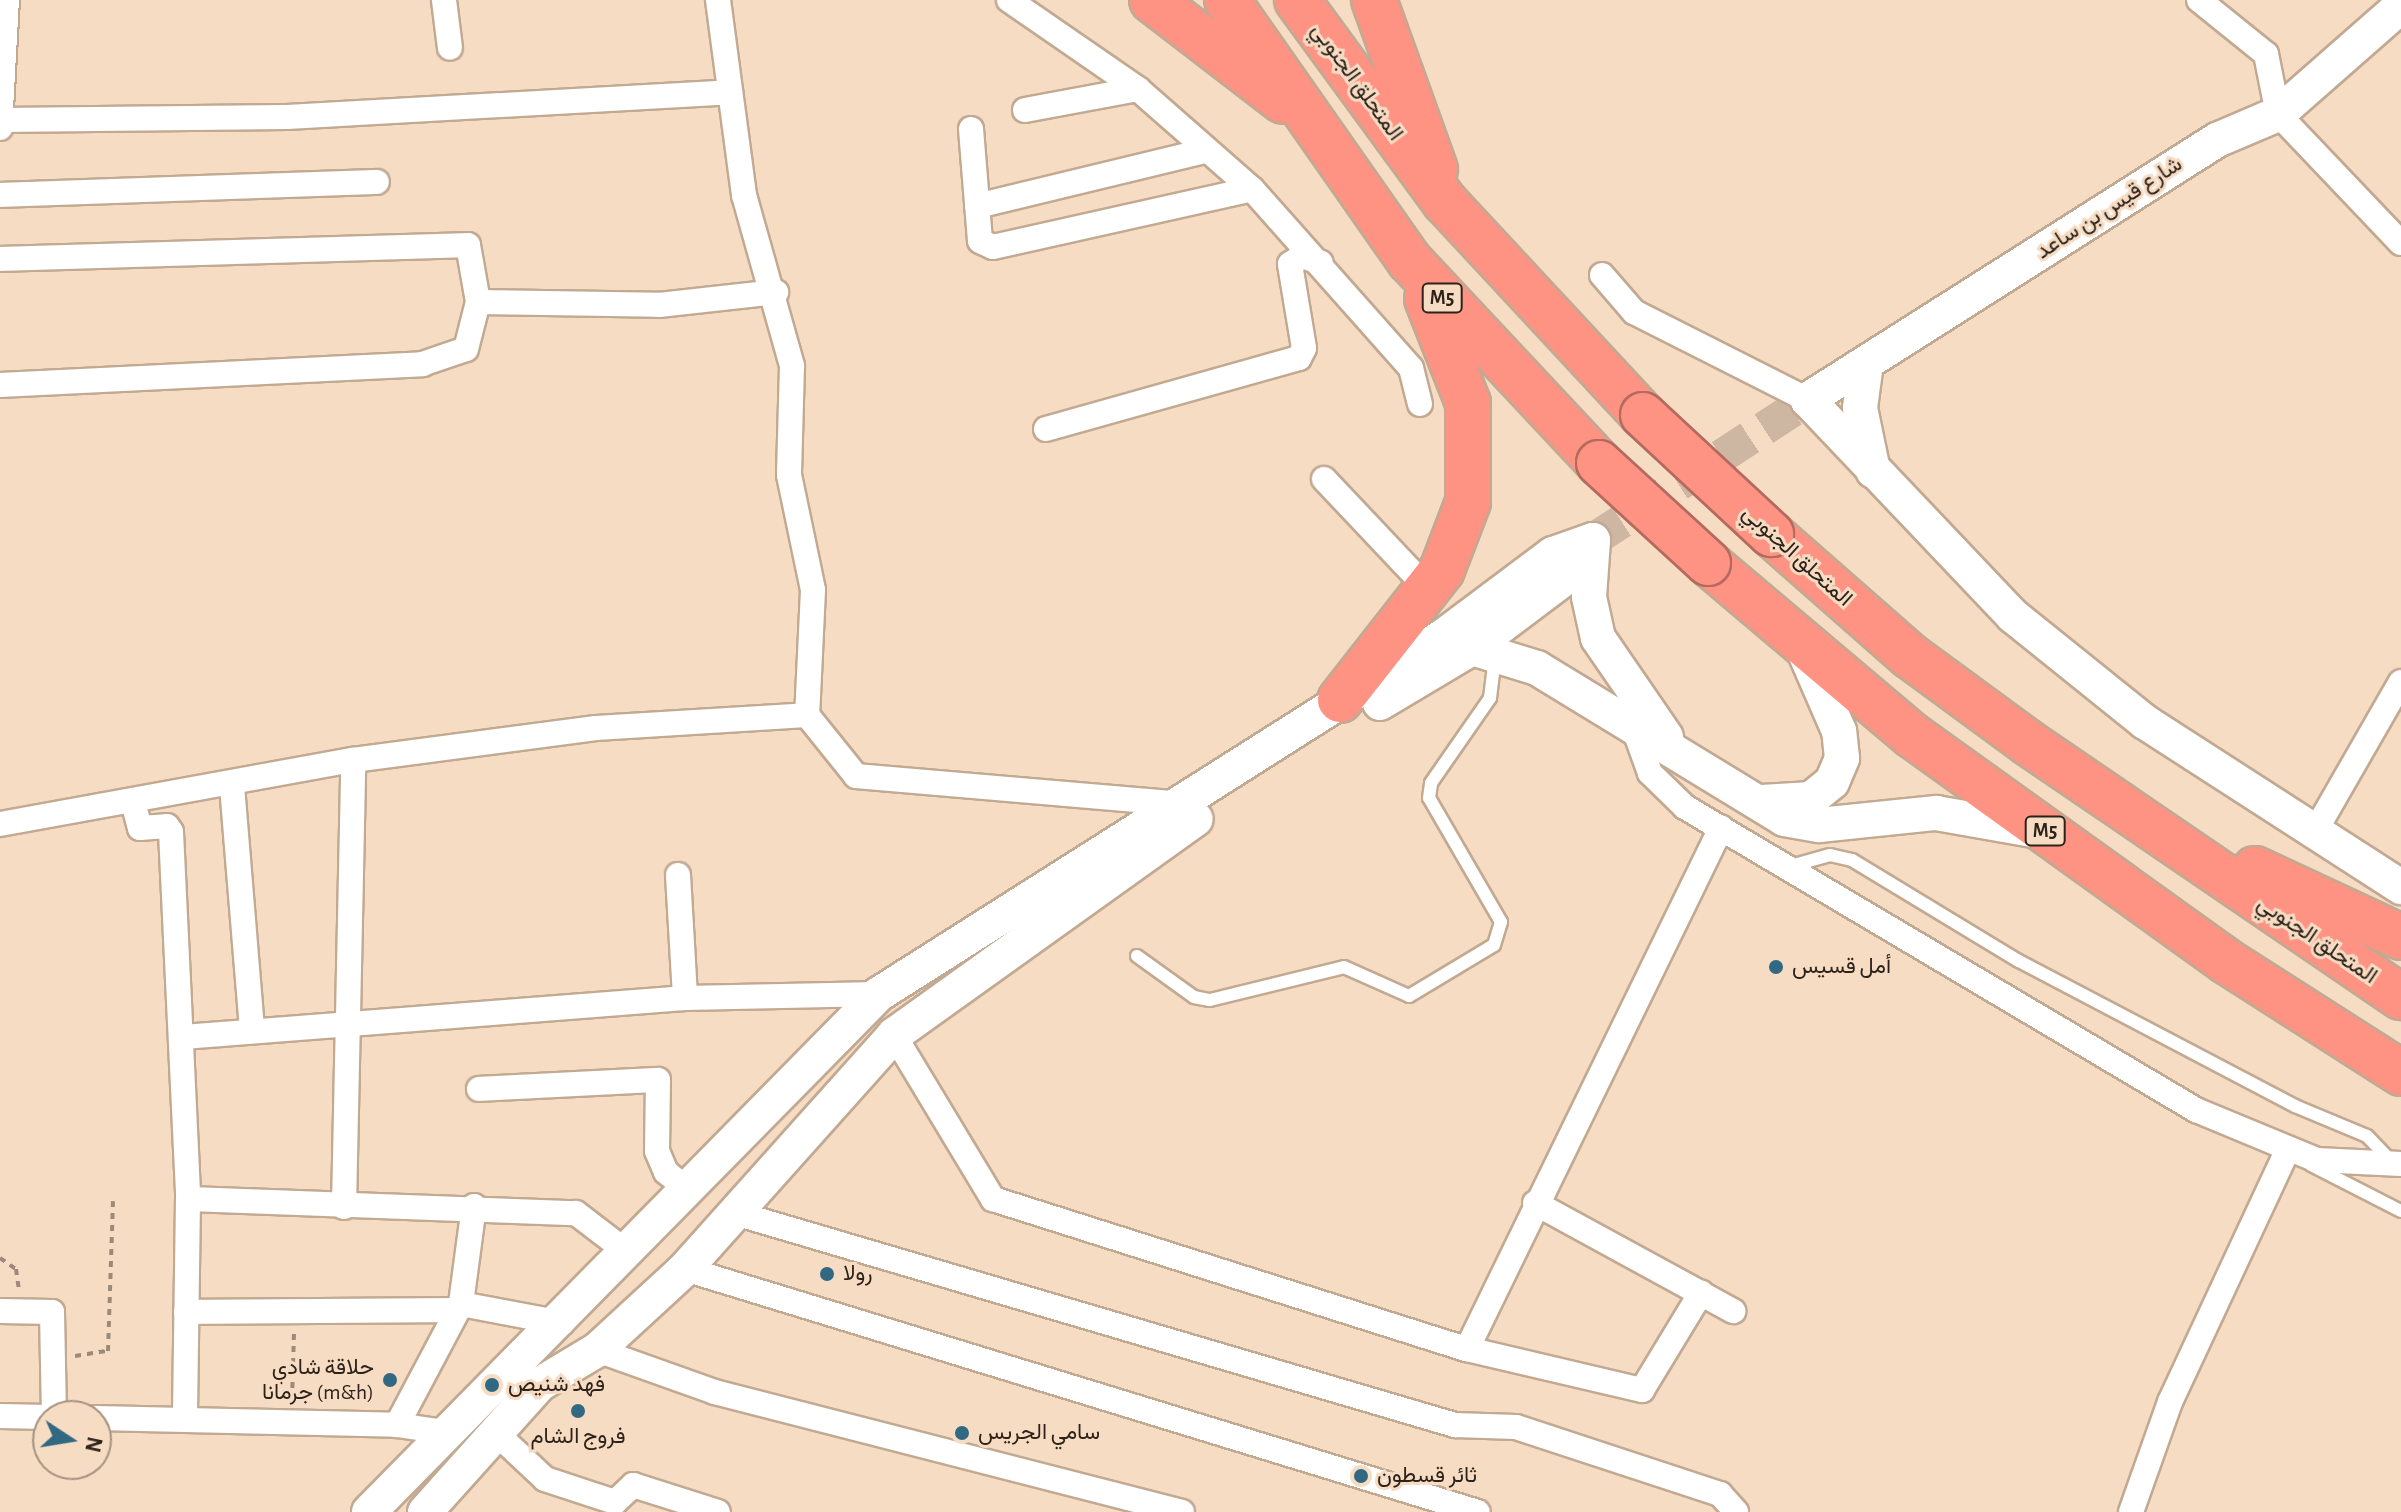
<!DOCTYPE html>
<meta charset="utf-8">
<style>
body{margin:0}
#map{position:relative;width:2401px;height:1512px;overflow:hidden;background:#f7dcc4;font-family:"Alegreya Sans",Vazirmatn,sans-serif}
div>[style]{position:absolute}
.secondary-tunnel>*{height:34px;margin-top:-17px;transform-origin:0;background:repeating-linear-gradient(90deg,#ceb7a2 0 34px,transparent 0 51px)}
.path>*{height:4px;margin-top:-2px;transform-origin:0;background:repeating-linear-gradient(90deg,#9c8978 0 6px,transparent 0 12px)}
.roads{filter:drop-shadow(2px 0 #c2a992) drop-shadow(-2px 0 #c2a992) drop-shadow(0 2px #c2a992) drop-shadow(0 -2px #c2a992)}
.lane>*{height:12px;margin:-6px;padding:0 6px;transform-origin:6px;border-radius:6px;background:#fff}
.street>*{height:24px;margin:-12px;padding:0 12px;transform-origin:12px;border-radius:12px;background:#fff}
.secondary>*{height:34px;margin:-17px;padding:0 17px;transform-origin:17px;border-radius:17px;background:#fff}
.highway>*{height:44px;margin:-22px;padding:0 22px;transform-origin:22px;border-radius:22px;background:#fe9383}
.bridges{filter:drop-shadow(2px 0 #b46b5e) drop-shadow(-2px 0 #b46b5e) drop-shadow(0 2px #b46b5e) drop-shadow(0 -2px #b46b5e)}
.highway-bridge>*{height:44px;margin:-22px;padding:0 22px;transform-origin:22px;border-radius:22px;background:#fe9383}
.dots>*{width:22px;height:22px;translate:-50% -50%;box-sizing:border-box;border:4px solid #f7dcc4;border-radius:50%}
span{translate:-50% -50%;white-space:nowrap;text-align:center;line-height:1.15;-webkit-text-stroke:6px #f7dcc4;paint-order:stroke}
.shield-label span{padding:2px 6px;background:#f7dcc4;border:2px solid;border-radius:6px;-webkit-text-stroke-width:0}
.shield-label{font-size:20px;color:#2c221a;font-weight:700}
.street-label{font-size:22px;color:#2c221a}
.poi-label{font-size:22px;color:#2c221a}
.left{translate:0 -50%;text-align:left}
.right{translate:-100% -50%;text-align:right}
.north{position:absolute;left:32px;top:1400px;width:80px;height:80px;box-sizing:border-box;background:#f7dcc4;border:2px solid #a69280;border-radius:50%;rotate:102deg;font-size:22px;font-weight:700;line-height:32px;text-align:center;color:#2c221a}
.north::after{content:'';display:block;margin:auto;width:28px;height:36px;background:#316983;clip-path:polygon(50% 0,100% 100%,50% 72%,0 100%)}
</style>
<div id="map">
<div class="secondary-tunnel">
<div style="left:1593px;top:540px;width:257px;rotate:-33.1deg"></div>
</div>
<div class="path">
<div style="left:0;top:1258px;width:19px;rotate:35deg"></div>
<div style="left:16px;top:1269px;width:22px;rotate:82deg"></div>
<div style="left:75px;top:1356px;width:33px;rotate:-9deg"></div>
<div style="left:108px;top:1351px;width:150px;rotate:-88.1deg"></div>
<div style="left:292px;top:1400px;width:67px;rotate:-88.3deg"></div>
</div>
<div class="roads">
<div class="lane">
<div style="left:1787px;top:867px;width:45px;rotate:-15.6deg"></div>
<div style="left:1830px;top:855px;width:23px;rotate:13deg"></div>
<div style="left:1852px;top:860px;width:195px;rotate:31.2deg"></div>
<div style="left:2019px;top:961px;width:312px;rotate:27.7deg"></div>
<div style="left:2295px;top:1106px;width:78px;rotate:22.6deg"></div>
<div style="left:2367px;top:1136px;width:36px;rotate:46deg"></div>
<div style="left:1137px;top:956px;width:70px;rotate:35.7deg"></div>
<div style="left:1194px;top:997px;width:16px;rotate:11deg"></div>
<div style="left:1210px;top:1000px;width:138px;rotate:-13.8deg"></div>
<div style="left:1344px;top:967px;width:71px;rotate:24deg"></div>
<div style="left:1409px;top:996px;width:99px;rotate:-31deg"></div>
<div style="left:1494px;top:945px;width:24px;rotate:-73deg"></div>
<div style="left:1501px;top:922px;width:143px;rotate:-120.1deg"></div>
<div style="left:1429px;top:798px;width:15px;rotate:-82deg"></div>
<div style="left:1431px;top:783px;width:103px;rotate:-55.2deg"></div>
<div style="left:1490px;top:698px;width:39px;rotate:-83deg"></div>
<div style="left:2311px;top:1165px;width:101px;rotate:27.1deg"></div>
</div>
<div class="street">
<div style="left:444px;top:0;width:48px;rotate:82.9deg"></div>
<div style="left:718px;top:0;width:197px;rotate:82.4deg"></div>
<div style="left:744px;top:195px;width:178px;rotate:74.3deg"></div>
<div style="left:792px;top:366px;width:109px;rotate:91.6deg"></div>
<div style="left:789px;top:475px;width:117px;rotate:78.2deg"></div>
<div style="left:813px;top:590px;width:125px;rotate:92.7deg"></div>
<div style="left:1009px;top:0;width:157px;rotate:34.6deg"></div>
<div style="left:1138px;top:89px;width:152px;rotate:41.3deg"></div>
<div style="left:1252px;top:189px;width:239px;rotate:48.4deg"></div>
<div style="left:1411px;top:368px;width:37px;rotate:76deg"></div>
<div style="left:2199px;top:0;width:86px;rotate:38.9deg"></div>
<div style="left:2266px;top:54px;width:61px;rotate:78.7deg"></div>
<div style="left:2278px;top:114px;width:178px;rotate:46.4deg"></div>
<div style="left:1025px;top:110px;width:115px;rotate:-10.5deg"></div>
<div style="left:1px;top:120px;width:286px;rotate:-0.6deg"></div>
<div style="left:287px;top:117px;width:444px;rotate:-3.2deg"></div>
<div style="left:0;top:128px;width:128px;rotate:-86.9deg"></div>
<div style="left:971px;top:129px;width:112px;rotate:85.4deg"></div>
<div style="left:980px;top:241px;width:14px;rotate:25deg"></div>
<div style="left:993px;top:247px;width:265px;rotate:-12.6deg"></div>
<div style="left:0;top:195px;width:377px;rotate:-2deg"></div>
<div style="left:977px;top:206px;width:235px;rotate:-13.6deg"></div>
<div style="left:0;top:259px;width:468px;rotate:-1.7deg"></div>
<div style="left:468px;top:245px;width:58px;rotate:80deg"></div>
<div style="left:478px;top:302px;width:181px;rotate:0.9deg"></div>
<div style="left:659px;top:305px;width:118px;rotate:-6.3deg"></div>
<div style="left:1602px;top:275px;width:49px;rotate:49.1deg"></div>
<div style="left:1634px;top:312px;width:195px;rotate:26.8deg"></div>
<div style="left:0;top:385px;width:423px;rotate:-2.8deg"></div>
<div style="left:422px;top:364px;width:46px;rotate:-18.8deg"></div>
<div style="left:466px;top:349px;width:49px;rotate:-75.7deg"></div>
<div style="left:1046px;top:429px;width:263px;rotate:-15.7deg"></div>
<div style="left:1299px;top:358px;width:11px;rotate:-63deg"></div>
<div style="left:1304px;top:348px;width:85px;rotate:-99.5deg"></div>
<div style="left:1290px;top:264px;width:15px;rotate:-32deg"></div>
<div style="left:1303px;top:256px;width:19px;rotate:21deg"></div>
<div style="left:1324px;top:479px;width:153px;rotate:46.6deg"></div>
<div style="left:1632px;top:723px;width:53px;rotate:70.2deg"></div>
<div style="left:1650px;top:773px;width:49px;rotate:44.2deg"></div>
<div style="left:1685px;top:807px;width:594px;rotate:30.67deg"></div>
<div style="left:2196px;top:1110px;width:131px;rotate:22.5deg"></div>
<div style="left:2317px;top:1160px;width:84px;rotate:2.7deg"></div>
<div style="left:232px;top:786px;width:246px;rotate:85.3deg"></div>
<div style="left:133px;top:802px;width:27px;rotate:75deg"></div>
<div style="left:140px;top:828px;width:27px;rotate:-4deg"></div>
<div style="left:167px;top:826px;width:7px;rotate:56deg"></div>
<div style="left:171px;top:832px;width:367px;rotate:87.3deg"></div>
<div style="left:188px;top:1199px;width:220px;rotate:90.8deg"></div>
<div style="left:0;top:824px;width:359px;rotate:-10.3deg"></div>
<div style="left:353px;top:760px;width:245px;rotate:-7.5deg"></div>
<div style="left:596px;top:728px;width:211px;rotate:-3.5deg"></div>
<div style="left:807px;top:715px;width:78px;rotate:51.2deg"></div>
<div style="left:856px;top:776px;width:325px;rotate:4.9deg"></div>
<div style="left:2314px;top:833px;width:174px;rotate:-60.1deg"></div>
<div style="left:678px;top:875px;width:123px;rotate:86.7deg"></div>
<div style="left:894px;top:1035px;width:192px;rotate:58.9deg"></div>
<div style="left:993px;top:1199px;width:497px;rotate:17.6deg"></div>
<div style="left:1467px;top:1349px;width:580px;rotate:-64.01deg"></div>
<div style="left:183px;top:1037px;width:504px;rotate:-4.44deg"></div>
<div style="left:685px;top:998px;width:194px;rotate:-1.2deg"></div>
<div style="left:479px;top:1089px;width:179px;rotate:-2.9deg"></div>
<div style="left:658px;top:1080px;width:71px;rotate:90.8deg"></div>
<div style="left:657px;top:1151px;width:23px;rotate:67deg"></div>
<div style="left:666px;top:1172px;width:27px;rotate:39deg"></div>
<div style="left:188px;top:1199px;width:388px;rotate:2.1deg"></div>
<div style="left:576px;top:1213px;width:64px;rotate:37.4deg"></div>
<div style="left:1535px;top:1203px;width:226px;rotate:28.6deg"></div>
<div style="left:474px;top:1206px;width:99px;rotate:97.6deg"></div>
<div style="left:461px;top:1304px;width:103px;rotate:10.7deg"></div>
<div style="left:344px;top:1207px;width:447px;rotate:-88.8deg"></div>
<div style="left:735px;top:1213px;width:751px;rotate:16.41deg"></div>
<div style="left:1455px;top:1425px;width:61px;rotate:1.9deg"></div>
<div style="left:1516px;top:1427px;width:215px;rotate:18.2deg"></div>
<div style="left:1720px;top:1494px;width:24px;rotate:48deg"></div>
<div style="left:685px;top:1269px;width:829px;rotate:17.04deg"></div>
<div style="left:0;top:1311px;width:52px;rotate:1.1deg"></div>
<div style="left:52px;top:1312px;width:104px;rotate:88.9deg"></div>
<div style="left:186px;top:1312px;width:265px;rotate:-0.4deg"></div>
<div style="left:1467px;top:1349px;width:180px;rotate:13.2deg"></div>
<div style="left:1642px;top:1390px;width:114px;rotate:-58.7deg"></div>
<div style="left:597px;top:1350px;width:125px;rotate:19.6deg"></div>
<div style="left:715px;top:1392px;width:482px;rotate:14.4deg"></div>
<div style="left:0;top:1416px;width:48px;rotate:1.2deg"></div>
<div style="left:96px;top:1418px;width:301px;rotate:1.3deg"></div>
<div style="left:397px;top:1425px;width:56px;rotate:8.3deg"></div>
<div style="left:397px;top:1425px;width:137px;rotate:-62.1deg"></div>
<div style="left:496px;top:1433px;width:67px;rotate:43.2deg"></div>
<div style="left:545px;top:1479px;width:74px;rotate:18.2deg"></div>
<div style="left:615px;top:1502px;width:25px;rotate:-43deg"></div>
<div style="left:633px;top:1485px;width:89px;rotate:17.6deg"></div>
<div style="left:2131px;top:1512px;width:117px;rotate:-70.5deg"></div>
<div style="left:2170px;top:1402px;width:277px;rotate:-65deg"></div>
</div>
<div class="secondary">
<div style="left:2401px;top:6px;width:164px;rotate:138.7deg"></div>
<div style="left:2278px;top:114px;width:66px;rotate:156.9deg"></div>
<div style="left:2217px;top:140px;width:485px;rotate:147.6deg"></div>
<div style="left:1808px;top:400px;width:298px;rotate:46.5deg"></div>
<div style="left:2013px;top:616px;width:169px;rotate:38.8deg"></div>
<div style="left:2145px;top:722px;width:305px;rotate:32.8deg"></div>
<div style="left:1866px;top:363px;width:45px;rotate:97.6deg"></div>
<div style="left:1860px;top:408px;width:64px;rotate:78.3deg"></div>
<div style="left:1593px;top:540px;width:57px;rotate:94deg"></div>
<div style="left:1589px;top:597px;width:42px;rotate:77.6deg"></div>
<div style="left:1598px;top:638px;width:120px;rotate:55.5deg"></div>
<div style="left:1472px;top:648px;width:68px;rotate:17.1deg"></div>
<div style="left:1537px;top:668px;width:289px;rotate:31.4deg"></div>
<div style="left:1784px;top:819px;width:36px;rotate:10deg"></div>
<div style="left:1819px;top:825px;width:118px;rotate:-5.9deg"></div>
<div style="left:1936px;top:813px;width:104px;rotate:10deg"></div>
<div style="left:1380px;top:703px;width:107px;rotate:-30.9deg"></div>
<div style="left:1472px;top:648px;width:116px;rotate:-37deg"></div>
<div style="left:1565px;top:578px;width:47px;rotate:-53.6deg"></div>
<div style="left:1762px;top:802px;width:49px;rotate:-3.5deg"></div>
<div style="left:1811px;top:799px;width:27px;rotate:-39deg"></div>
<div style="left:1832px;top:782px;width:26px;rotate:-67deg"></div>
<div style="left:1842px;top:758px;width:27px;rotate:-96deg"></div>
<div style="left:1839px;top:731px;width:93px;rotate:-113.5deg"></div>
<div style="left:369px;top:1512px;width:727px;rotate:-45.45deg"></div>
<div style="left:879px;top:994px;width:667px;rotate:-32.38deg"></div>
<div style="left:1442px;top:637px;width:139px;rotate:-36.8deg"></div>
<div style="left:1553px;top:554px;width:42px;rotate:-19.3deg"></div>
<div style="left:425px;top:1512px;width:172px;rotate:-48.1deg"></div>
<div style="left:540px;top:1384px;width:66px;rotate:-30.8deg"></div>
<div style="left:597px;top:1350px;width:120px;rotate:-42.6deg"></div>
<div style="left:685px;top:1269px;width:314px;rotate:-48.2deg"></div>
<div style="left:894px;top:1035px;width:371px;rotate:-35.6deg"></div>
</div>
<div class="highway">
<div style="left:1152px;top:0;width:165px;rotate:37.6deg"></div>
<div style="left:1227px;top:0;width:319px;rotate:55deg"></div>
<div style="left:1410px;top:261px;width:277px;rotate:46.9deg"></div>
<div style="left:1297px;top:0;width:250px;rotate:53.8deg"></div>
<div style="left:1445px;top:202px;width:291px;rotate:47.1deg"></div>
<div style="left:1374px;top:0;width:180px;rotate:70.2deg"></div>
<div style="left:1771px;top:534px;width:185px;rotate:41.3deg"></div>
<div style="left:1910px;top:656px;width:145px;rotate:36.3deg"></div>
<div style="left:2027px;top:742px;width:453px;rotate:34.3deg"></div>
<div style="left:1708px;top:563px;width:268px;rotate:40.2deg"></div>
<div style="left:1913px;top:736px;width:385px;rotate:35.7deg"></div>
<div style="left:2226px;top:961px;width:208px;rotate:32.6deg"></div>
<div style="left:1340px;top:700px;width:165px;rotate:-51.9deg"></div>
<div style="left:1442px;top:570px;width:73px;rotate:-69.1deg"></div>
<div style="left:1468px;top:502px;width:99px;rotate:-90deg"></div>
<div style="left:1468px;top:403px;width:112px;rotate:-111.5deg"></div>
<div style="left:2255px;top:869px;width:161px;rotate:25deg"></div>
</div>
</div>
<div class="bridges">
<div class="highway-bridge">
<div style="left:1643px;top:415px;width:175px;rotate:42.9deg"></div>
<div style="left:1599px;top:463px;width:148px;rotate:42.5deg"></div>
</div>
</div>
<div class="dots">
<div style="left:1776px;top:967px;background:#316983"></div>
<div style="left:827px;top:1274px;background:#316983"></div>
<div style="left:390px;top:1380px;background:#316983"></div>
<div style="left:492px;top:1385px;background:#316983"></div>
<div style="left:578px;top:1411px;background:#316983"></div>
<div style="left:962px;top:1433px;background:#316983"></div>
<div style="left:1361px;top:1476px;background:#316983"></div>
</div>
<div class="shield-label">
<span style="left:1442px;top:298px">M5</span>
<span style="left:2045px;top:831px">M5</span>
</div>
<div class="street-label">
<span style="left:1357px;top:82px;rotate:54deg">المتحلق الجنوبي</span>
<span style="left:2109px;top:208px;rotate:-33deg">شارع قيس بن ساعد</span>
<span style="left:1797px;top:556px;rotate:42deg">المتحلق الجنوبي</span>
<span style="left:2317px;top:940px;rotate:34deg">المتحلق الجنوبي</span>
</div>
<div class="poi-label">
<span class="left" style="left:1792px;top:967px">أمل قسيس</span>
<span class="left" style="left:843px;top:1274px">رولا</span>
<span class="right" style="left:374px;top:1380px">حلاقة شادي<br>جرمانا (m&amp;h)</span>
<span class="left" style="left:508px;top:1385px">فهد شنيص</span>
<span class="left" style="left:978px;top:1433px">سامي الجريس</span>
<span style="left:578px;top:1437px">فروج الشام</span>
<span class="left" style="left:1377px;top:1476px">ثائر قسطون</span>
</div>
<div class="north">N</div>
</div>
